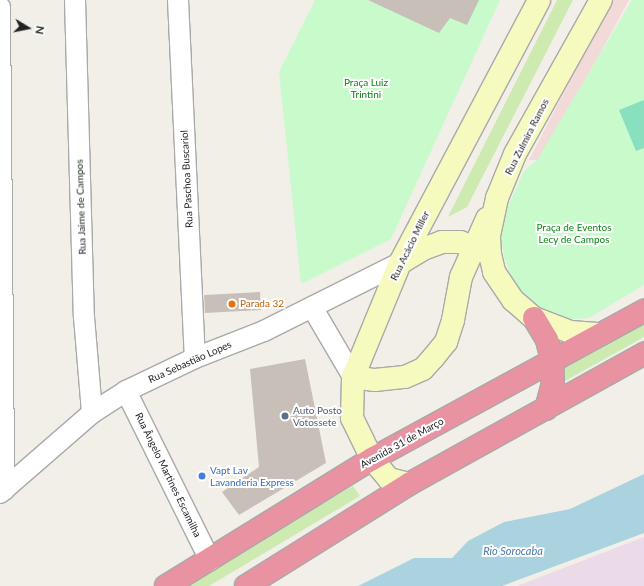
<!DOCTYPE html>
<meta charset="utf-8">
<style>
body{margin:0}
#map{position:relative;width:644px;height:586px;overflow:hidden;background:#f2efe9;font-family:Lato,sans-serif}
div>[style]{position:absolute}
.commercial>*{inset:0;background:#f2dad9}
.industrial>*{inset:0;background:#ebdbe8}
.grass>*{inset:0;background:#cdebb0}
.park>*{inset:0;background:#c8facc}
.pitch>*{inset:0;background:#88e0be}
.water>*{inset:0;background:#aad3df}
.building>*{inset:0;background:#c7bfb8;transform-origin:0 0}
.roads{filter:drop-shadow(1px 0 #a9a9a9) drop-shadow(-1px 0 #a9a9a9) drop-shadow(0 1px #a9a9a9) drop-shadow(0 -1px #a9a9a9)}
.street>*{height:20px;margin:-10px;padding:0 10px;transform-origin:10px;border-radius:10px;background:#fff}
.secondary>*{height:22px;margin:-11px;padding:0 11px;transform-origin:11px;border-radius:11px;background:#f7fabf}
.highway>*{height:22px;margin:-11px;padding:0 11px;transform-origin:11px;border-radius:11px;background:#e892a2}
.dots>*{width:11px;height:11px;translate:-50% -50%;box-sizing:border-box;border:2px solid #fff;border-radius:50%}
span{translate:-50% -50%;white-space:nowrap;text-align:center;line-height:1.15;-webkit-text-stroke:4px #fff;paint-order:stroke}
.park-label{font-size:10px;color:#0c8416}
.street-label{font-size:10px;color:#222}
.food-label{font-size:10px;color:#c56008}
.left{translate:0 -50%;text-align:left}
.service-label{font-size:10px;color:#4e5e75}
.shop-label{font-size:10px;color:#366cbe}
.water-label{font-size:11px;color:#4a7aab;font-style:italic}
.north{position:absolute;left:8px;top:8px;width:40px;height:40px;-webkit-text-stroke:3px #fff;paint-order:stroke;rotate:100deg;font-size:11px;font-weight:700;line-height:16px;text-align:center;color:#222}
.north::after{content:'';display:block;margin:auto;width:14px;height:18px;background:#222;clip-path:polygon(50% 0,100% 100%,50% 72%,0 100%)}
</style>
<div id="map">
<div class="commercial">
<div style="clip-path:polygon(612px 0,629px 0,542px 160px,529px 160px)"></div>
</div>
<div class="industrial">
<div style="clip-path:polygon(644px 537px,644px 586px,517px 586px)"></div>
</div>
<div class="grass">
<div style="clip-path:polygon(557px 0,573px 0,467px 207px,448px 217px)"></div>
<div style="clip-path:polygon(644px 323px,644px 337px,565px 381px,562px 363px)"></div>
<div style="clip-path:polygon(353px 486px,360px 496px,209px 586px,179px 586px)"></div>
</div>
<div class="park">
<div style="clip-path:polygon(315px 0,500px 0,391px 239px,301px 284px,279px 72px)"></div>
<div style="clip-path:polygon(632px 0,644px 0,644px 285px,589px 318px,571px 319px,531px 304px,514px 283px,504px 257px,499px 226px,524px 171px,537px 160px)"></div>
</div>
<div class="pitch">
<div style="clip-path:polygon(644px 100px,644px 148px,636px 151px,619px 110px)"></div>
</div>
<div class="water">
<div style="clip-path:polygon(644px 474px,644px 533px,502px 586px,358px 586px,414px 558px,452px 558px,468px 541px,504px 522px,570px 509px)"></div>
</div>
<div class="building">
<div style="clip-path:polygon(368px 0,479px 0,467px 25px,450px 18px,439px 33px)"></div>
<div style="left:260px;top:292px;width:18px;height:56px;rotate:87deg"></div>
<div style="clip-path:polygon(305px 359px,326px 463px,239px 515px,222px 492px,259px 467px,250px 369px)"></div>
</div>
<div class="roads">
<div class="street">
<div style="left:75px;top:0;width:317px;rotate:88.4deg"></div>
<div style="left:84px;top:317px;width:96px;rotate:85.2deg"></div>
<div style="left:178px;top:0;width:358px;rotate:87.3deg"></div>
<div style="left:0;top:7px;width:483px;rotate:89.5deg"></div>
<div style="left:312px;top:307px;width:81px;rotate:59.6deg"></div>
<div style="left:126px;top:391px;width:189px;rotate:63.6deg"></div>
<div style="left:0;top:493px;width:122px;rotate:-41deg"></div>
<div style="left:92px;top:413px;width:40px;rotate:-32.9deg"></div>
<div style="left:126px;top:391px;width:76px;rotate:-25.6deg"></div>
<div style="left:195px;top:358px;width:74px;rotate:-21.4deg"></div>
<div style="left:264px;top:331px;width:152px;rotate:-26.6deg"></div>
</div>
<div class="secondary">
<div style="left:601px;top:0;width:176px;rotate:119.2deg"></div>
<div style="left:515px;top:154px;width:48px;rotate:112.2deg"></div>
<div style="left:497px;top:198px;width:40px;rotate:102deg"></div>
<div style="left:489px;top:237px;width:17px;rotate:87deg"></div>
<div style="left:490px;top:254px;width:18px;rotate:77deg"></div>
<div style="left:494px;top:272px;width:34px;rotate:56deg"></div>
<div style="left:513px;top:300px;width:28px;rotate:41deg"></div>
<div style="left:534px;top:318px;width:39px;rotate:21deg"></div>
<div style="left:570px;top:332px;width:31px;rotate:4deg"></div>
<div style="left:400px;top:263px;width:27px;rotate:-31deg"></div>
<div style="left:423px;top:249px;width:20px;rotate:-20deg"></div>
<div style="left:442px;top:242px;width:18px"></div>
<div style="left:460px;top:242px;width:29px;rotate:22deg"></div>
<div style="left:353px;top:377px;width:22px;rotate:8deg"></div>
<div style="left:375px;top:380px;width:30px;rotate:-6deg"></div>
<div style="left:405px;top:377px;width:20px;rotate:-24deg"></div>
<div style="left:423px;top:369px;width:15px;rotate:-48deg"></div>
<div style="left:433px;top:358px;width:21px;rotate:-51deg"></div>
<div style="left:446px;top:342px;width:23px;rotate:-72deg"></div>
<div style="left:453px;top:320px;width:44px;rotate:-79.5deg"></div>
<div style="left:461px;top:277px;width:64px;rotate:-65.9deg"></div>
<div style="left:409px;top:484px;width:21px;rotate:-166deg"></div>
<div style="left:389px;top:479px;width:26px;rotate:-130deg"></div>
<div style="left:372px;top:459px;width:46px;rotate:-116deg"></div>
<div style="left:352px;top:418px;width:41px;rotate:-88.6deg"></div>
<div style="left:353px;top:377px;width:123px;rotate:-67.6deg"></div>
<div style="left:400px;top:263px;width:297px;rotate:-62.1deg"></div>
</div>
<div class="highway">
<div style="left:534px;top:318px;width:26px;rotate:59deg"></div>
<div style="left:547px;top:340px;width:21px;rotate:76deg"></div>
<div style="left:552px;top:360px;width:23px;rotate:88deg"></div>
<div style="left:553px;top:383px;width:27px;rotate:105deg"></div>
<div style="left:166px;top:586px;width:242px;rotate:-31.7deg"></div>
<div style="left:372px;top:459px;width:310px;rotate:-28.6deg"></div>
<div style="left:246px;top:586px;width:192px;rotate:-32deg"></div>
<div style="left:409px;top:484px;width:269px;rotate:-29deg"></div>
</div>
</div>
<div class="dots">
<div style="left:232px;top:304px;background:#e8710a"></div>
<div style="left:285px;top:416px;background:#5c6f8a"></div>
<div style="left:202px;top:476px;background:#3f7fe0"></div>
</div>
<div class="park-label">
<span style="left:366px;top:88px">Praça Luiz<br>Trintini</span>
<span style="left:574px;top:233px">Praça de Eventos<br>Lecy de Campos</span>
</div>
<div class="street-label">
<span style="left:527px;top:137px;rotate:-63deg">Rua Zulmira Ramos</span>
<span style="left:187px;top:179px;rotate:-93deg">Rua Paschoa Buscariol</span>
<span style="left:81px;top:207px;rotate:-92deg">Rua Jaime de Campos</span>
<span style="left:410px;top:246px;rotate:-64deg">Rua Acácio Miller</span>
<span style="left:190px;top:362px;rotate:-24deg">Rua Sebastião Lopes</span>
<span style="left:402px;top:443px;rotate:-29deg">Avenida 31 de Março</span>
<span style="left:168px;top:475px;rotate:64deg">Rua Ângelo Martines Escamilha</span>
</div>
<div class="food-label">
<span class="left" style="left:240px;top:304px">Parada 32</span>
</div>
<div class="service-label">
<span class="left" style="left:293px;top:416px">Auto Posto<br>Votossete</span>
</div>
<div class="shop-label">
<span class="left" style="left:210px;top:476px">Vapt Lav<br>Lavanderia Express</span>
</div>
<div class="water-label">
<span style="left:513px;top:551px">Rio Sorocaba</span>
</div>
<div class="north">N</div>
</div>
